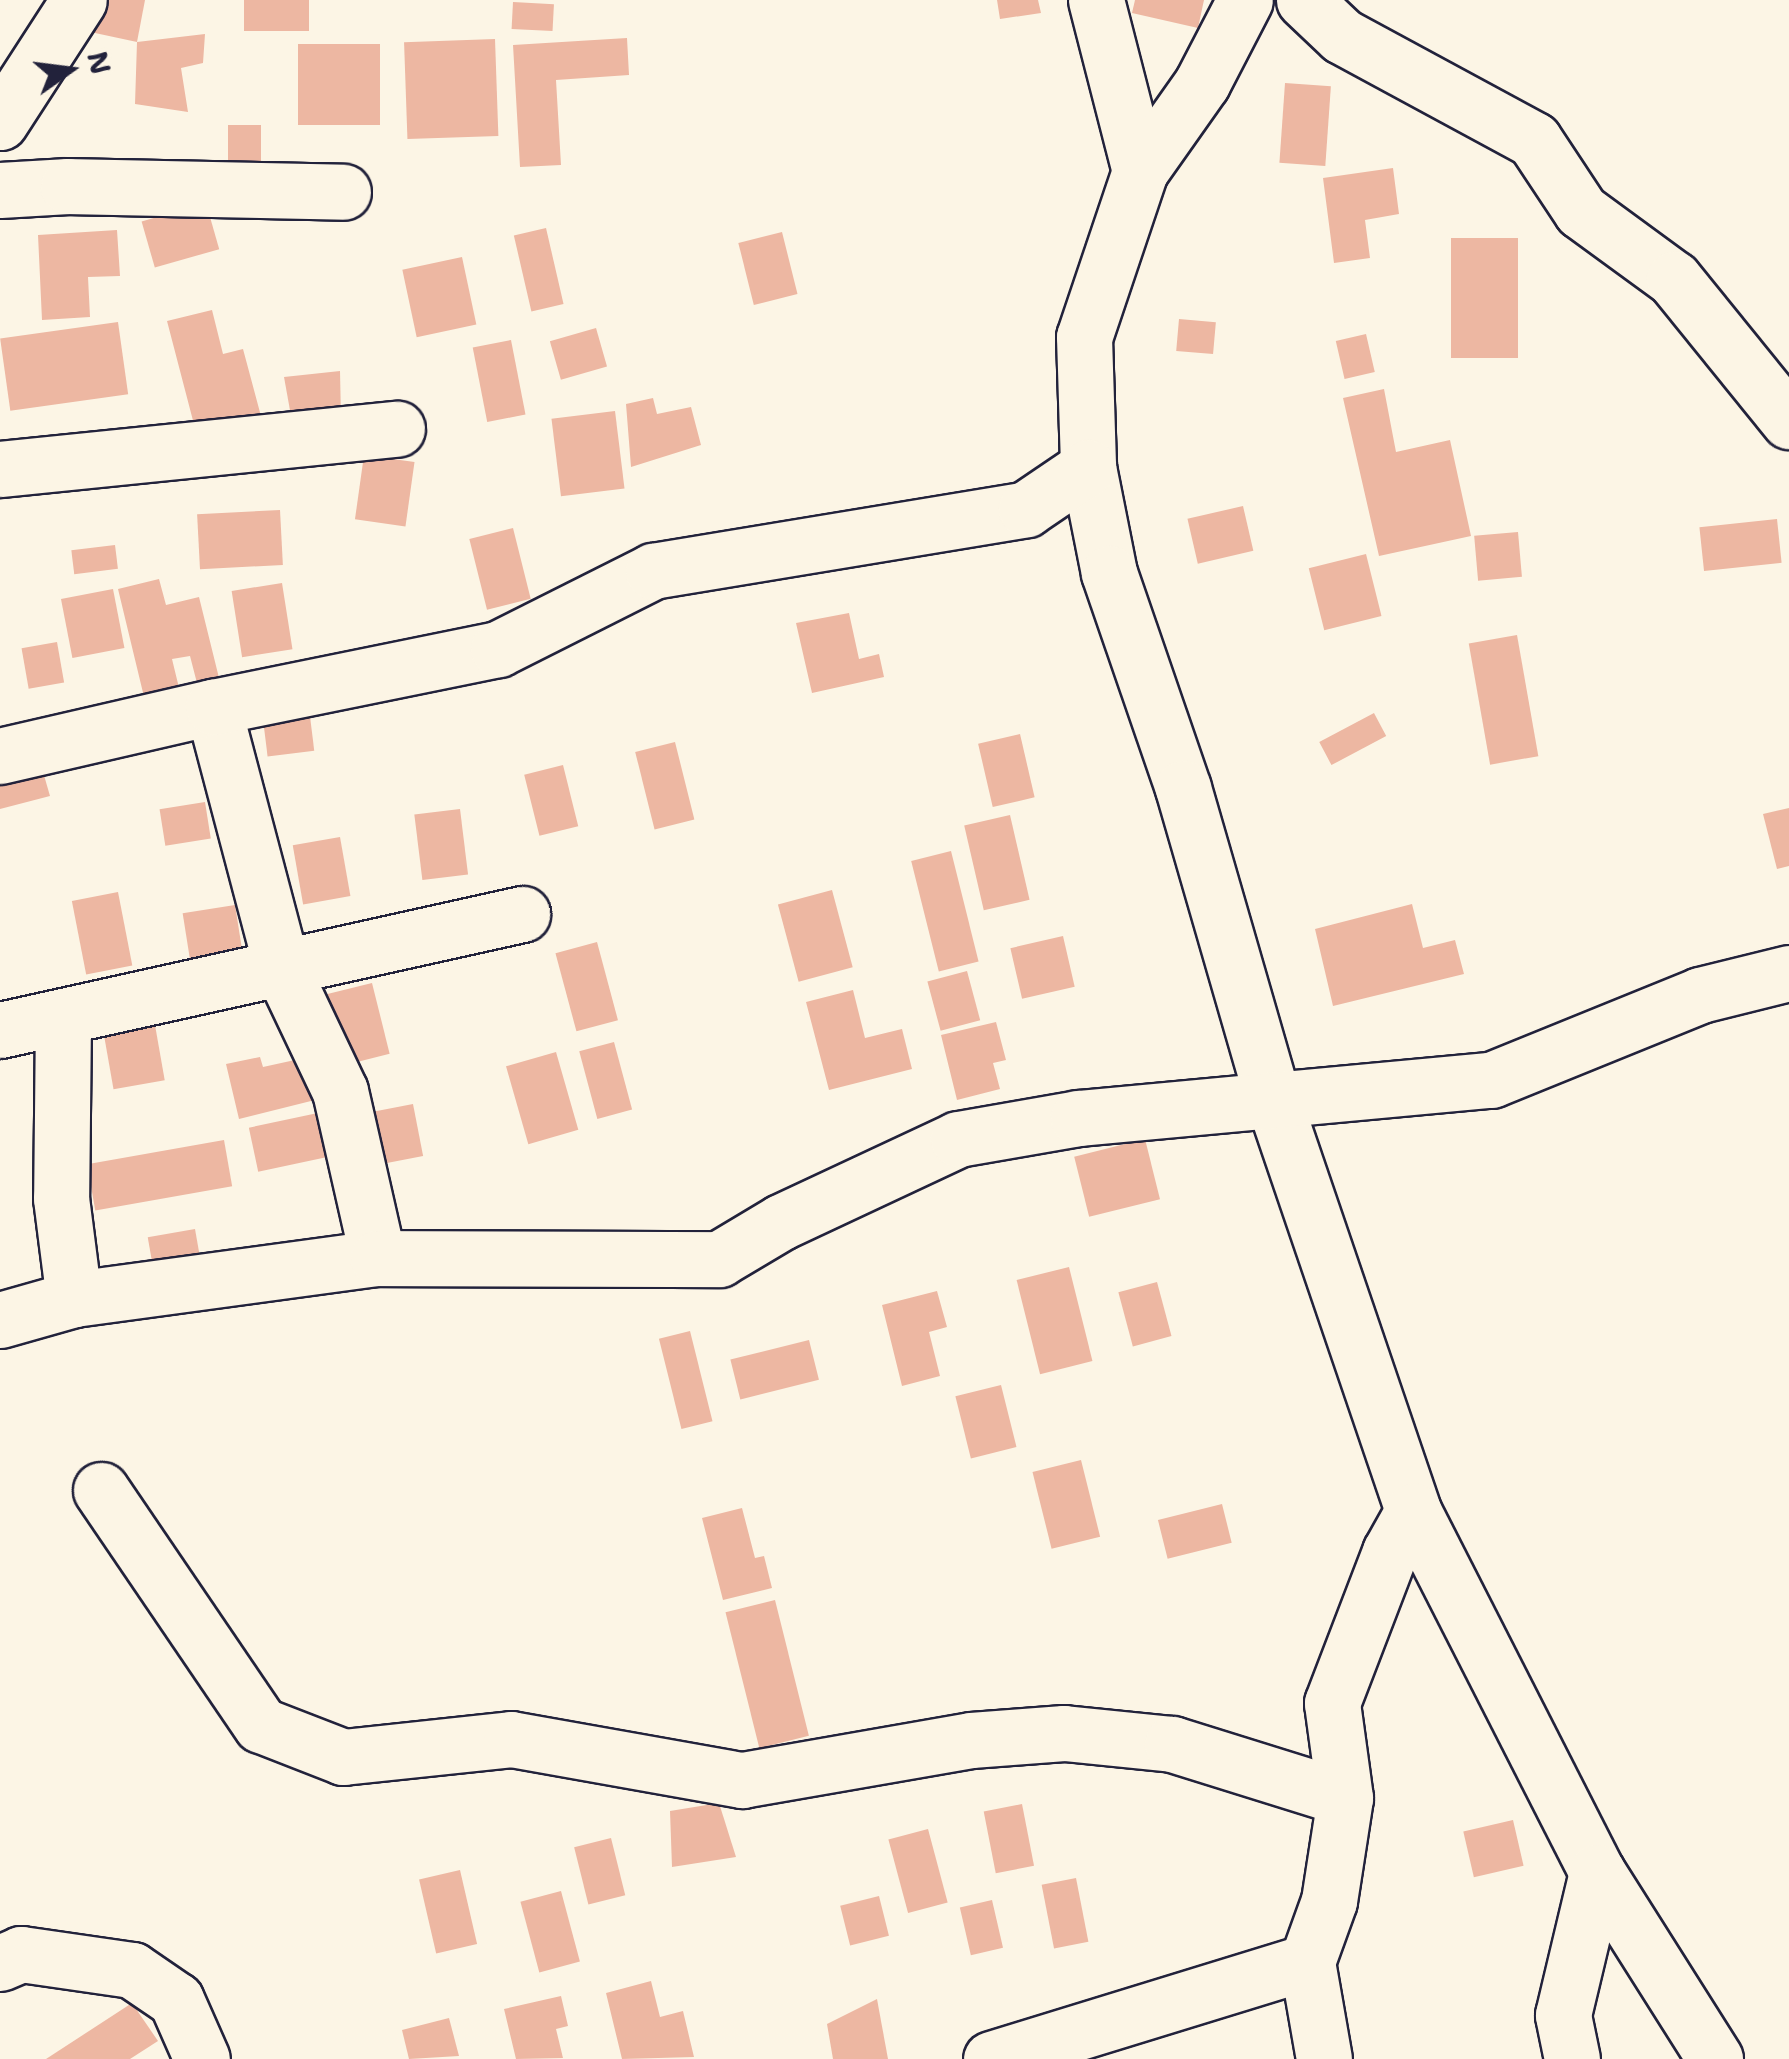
<!DOCTYPE html>
<style>
body{margin:0}
#map{position:relative;width:1789px;height:2059px;overflow:hidden;background:#fcf5e5;font-family:"Shantell Sans",sans-serif}
div>[style]{position:absolute}
.building>*{inset:0;background:#edb7a2;transform-origin:0 0}
.roads{filter:drop-shadow(2px 0 #22223b) drop-shadow(-2px 0 #22223b) drop-shadow(0 2px #22223b) drop-shadow(0 -2px #22223b)}
.minor>*{height:55px;margin:-27.5px;padding:0 27.5px;transform-origin:27.5px;border-radius:27.5px;background:#fcf5e5}
span{translate:-50% -50%;white-space:nowrap;text-align:center;line-height:1.15;-webkit-text-stroke:8px #fcf5e5;paint-order:stroke}
.north{position:absolute;left:20px;top:20px;width:100px;height:100px;-webkit-text-stroke:8px #fcf5e5;paint-order:stroke;rotate:76deg;font-size:28px;font-weight:700;line-height:40px;text-align:center;color:#22223b}
.north::after{content:'';display:block;margin:auto;width:35px;height:45px;background:#22223b;clip-path:polygon(50% 0,100% 100%,50% 72%,0 100%)}
</style>
<div id="map">
<div class="building">
<div style="clip-path:polygon(95px 0,145px 0,137px 42px,81px 30px)"></div>
<div style="left:244px;top:0;width:65px;height:31px"></div>
<div style="clip-path:polygon(997px 0,1038px 0,1041px 13px,1000px 19px)"></div>
<div style="clip-path:polygon(1135px 0,1204px 0,1198px 28px,1132px 13px)"></div>
<div style="left:513px;top:2px;width:41px;height:27px;rotate:3deg"></div>
<div style="clip-path:polygon(205px 34px,203px 63px,181px 68px,188px 112px,135px 104px,137px 42px)"></div>
<div style="clip-path:polygon(627px 38px,629px 75px,556px 80px,561px 165px,520px 167px,513px 45px)"></div>
<div style="left:495px;top:39px;width:97px;height:91px;rotate:88deg"></div>
<div style="left:380px;top:44px;width:81px;height:82px;rotate:90deg"></div>
<div style="left:1285px;top:83px;width:46px;height:80px;rotate:4deg"></div>
<div style="left:228px;top:125px;width:33px;height:44px"></div>
<div style="clip-path:polygon(1393px 168px,1399px 214px,1365px 220px,1370px 258px,1334px 263px,1323px 178px)"></div>
<div style="left:206px;top:203px;width:48px;height:67px;rotate:74deg"></div>
<div style="left:546px;top:228px;width:78px;height:33px;rotate:77deg"></div>
<div style="clip-path:polygon(117px 230px,120px 276px,88px 277px,90px 317px,42px 320px,38px 235px)"></div>
<div style="left:782px;top:232px;width:64px;height:45px;rotate:76deg"></div>
<div style="left:1451px;top:238px;width:67px;height:120px"></div>
<div style="left:462px;top:257px;width:69px;height:61px;rotate:78deg"></div>
<div style="clip-path:polygon(212px 310px,223px 354px,243px 349px,262px 420px,197px 436px,167px 321px)"></div>
<div style="left:1179px;top:319px;width:37px;height:32px;rotate:5deg"></div>
<div style="left:118px;top:322px;width:73px;height:119px;rotate:82deg"></div>
<div style="left:596px;top:328px;width:40px;height:48px;rotate:74deg"></div>
<div style="left:1366px;top:334px;width:39px;height:31px;rotate:77deg"></div>
<div style="left:511px;top:340px;width:76px;height:39px;rotate:79deg"></div>
<div style="clip-path:polygon(340px 371px,341px 419px,293px 427px,284px 377px)"></div>
<div style="clip-path:polygon(1384px 389px,1396px 452px,1450px 440px,1471px 536px,1379px 556px,1343px 398px)"></div>
<div style="clip-path:polygon(653px 398px,657px 414px,691px 407px,701px 445px,631px 467px,626px 404px)"></div>
<div style="left:615px;top:411px;width:78px;height:64px;rotate:83deg"></div>
<div style="left:364px;top:455px;width:51px;height:65px;rotate:8deg"></div>
<div style="left:1243px;top:506px;width:46px;height:57px;rotate:77deg"></div>
<div style="left:280px;top:510px;width:55px;height:83px;rotate:87deg"></div>
<div style="left:1777px;top:519px;width:44px;height:78px;rotate:84deg"></div>
<div style="left:513px;top:528px;width:73px;height:45px;rotate:76deg"></div>
<div style="left:1518px;top:532px;width:45px;height:44px;rotate:85deg"></div>
<div style="left:115px;top:545px;width:24px;height:44px;rotate:83deg"></div>
<div style="left:1366px;top:554px;width:64px;height:59px;rotate:76deg"></div>
<div style="clip-path:polygon(159px 579px,166px 605px,199px 597px,220px 682px,198px 687px,190px 656px,172px 659px,180px 692px,145px 701px,118px 589px)"></div>
<div style="left:282px;top:583px;width:67px;height:51px;rotate:81deg"></div>
<div style="left:113px;top:589px;width:60px;height:53px;rotate:79deg"></div>
<div style="clip-path:polygon(849px 613px,859px 659px,879px 654px,884px 677px,812px 693px,796px 623px)"></div>
<div style="left:1517px;top:635px;width:123px;height:49px;rotate:80deg"></div>
<div style="left:57px;top:642px;width:41px;height:36px;rotate:80deg"></div>
<div style="left:309px;top:708px;width:43px;height:47px;rotate:83deg"></div>
<div style="left:1374px;top:713px;width:26px;height:62px;rotate:62deg"></div>
<div style="left:1020px;top:734px;width:65px;height:43px;rotate:77deg"></div>
<div style="left:675px;top:742px;width:80px;height:41px;rotate:76deg"></div>
<div style="clip-path:polygon(39px 758px,50px 796px,0 809px,0 769px)"></div>
<div style="left:563px;top:765px;width:63px;height:40px;rotate:76deg"></div>
<div style="left:205px;top:802px;width:37px;height:46px;rotate:81deg"></div>
<div style="clip-path:polygon(1789px 808px,1789px 866px,1777px 869px,1763px 814px)"></div>
<div style="left:460px;top:809px;width:66px;height:46px;rotate:83deg"></div>
<div style="left:1010px;top:815px;width:87px;height:47px;rotate:77deg"></div>
<div style="left:340px;top:837px;width:60px;height:48px;rotate:80deg"></div>
<div style="left:951px;top:851px;width:114px;height:41px;rotate:76deg"></div>
<div style="left:832px;top:890px;width:80px;height:56px;rotate:75deg"></div>
<div style="left:118px;top:892px;width:75px;height:47px;rotate:79deg"></div>
<div style="clip-path:polygon(1412px 904px,1423px 948px,1455px 940px,1464px 974px,1333px 1006px,1315px 929px)"></div>
<div style="left:235px;top:905px;width:55px;height:53px;rotate:81deg"></div>
<div style="left:1063px;top:936px;width:52px;height:54px;rotate:77deg"></div>
<div style="left:597px;top:942px;width:81px;height:43px;rotate:75deg"></div>
<div style="left:967px;top:971px;width:51px;height:41px;rotate:75deg"></div>
<div style="left:372px;top:983px;width:73px;height:48px;rotate:76deg"></div>
<div style="clip-path:polygon(853px 990px,865px 1038px,902px 1029px,912px 1069px,829px 1090px,806px 1002px)"></div>
<div style="clip-path:polygon(996px 1022px,1006px 1060px,993px 1063px,1000px 1089px,957px 1100px,941px 1035px)"></div>
<div style="left:155px;top:1025px;width:56px;height:52px;rotate:80deg"></div>
<div style="left:614px;top:1042px;width:70px;height:36px;rotate:75deg"></div>
<div style="left:556px;top:1052px;width:81px;height:52px;rotate:74deg"></div>
<div style="clip-path:polygon(260px 1057px,263px 1067px,304px 1058px,315px 1100px,239px 1119px,226px 1064px)"></div>
<div style="left:413px;top:1104px;width:53px;height:50px;rotate:79deg"></div>
<div style="left:332px;top:1110px;width:45px;height:85px;rotate:78deg"></div>
<div style="left:1145px;top:1139px;width:62px;height:73px;rotate:76deg"></div>
<div style="left:224px;top:1140px;width:47px;height:139px;rotate:80deg"></div>
<div style="left:195px;top:1229px;width:40px;height:48px;rotate:80deg"></div>
<div style="left:1069px;top:1267px;width:97px;height:54px;rotate:76deg"></div>
<div style="left:1157px;top:1282px;width:56px;height:40px;rotate:75deg"></div>
<div style="clip-path:polygon(937px 1291px,947px 1327px,929px 1332px,940px 1376px,902px 1386px,882px 1305px)"></div>
<div style="left:690px;top:1331px;width:93px;height:32px;rotate:76deg"></div>
<div style="left:809px;top:1340px;width:41px;height:81px;rotate:76deg"></div>
<div style="left:1001px;top:1385px;width:64px;height:47px;rotate:76deg"></div>
<div style="left:1081px;top:1460px;width:79px;height:50px;rotate:76deg"></div>
<div style="left:1222px;top:1504px;width:40px;height:66px;rotate:76deg"></div>
<div style="clip-path:polygon(742px 1508px,755px 1558px,764px 1556px,772px 1588px,723px 1600px,702px 1518px)"></div>
<div style="left:775px;top:1600px;width:140px;height:51px;rotate:76deg"></div>
<div style="clip-path:polygon(719px 1803px,736px 1857px,672px 1867px,670px 1811px)"></div>
<div style="left:1022px;top:1804px;width:63px;height:39px;rotate:79deg"></div>
<div style="left:1513px;top:1820px;width:47px;height:51px;rotate:77deg"></div>
<div style="left:928px;top:1829px;width:76px;height:41px;rotate:75deg"></div>
<div style="left:611px;top:1838px;width:59px;height:38px;rotate:76deg"></div>
<div style="left:460px;top:1870px;width:76px;height:42px;rotate:77deg"></div>
<div style="left:1076px;top:1878px;width:65px;height:35px;rotate:79deg"></div>
<div style="left:561px;top:1891px;width:73px;height:42px;rotate:75deg"></div>
<div style="left:879px;top:1896px;width:41px;height:40px;rotate:76deg"></div>
<div style="left:992px;top:1900px;width:49px;height:33px;rotate:77deg"></div>
<div style="clip-path:polygon(651px 1981px,660px 2017px,683px 2011px,694px 2057px,622px 2059px,606px 1993px)"></div>
<div style="clip-path:polygon(561px 1996px,568px 2026px,556px 2029px,563px 2058px,516px 2059px,504px 2009px)"></div>
<div style="clip-path:polygon(877px 1999px,888px 2059px,833px 2059px,827px 2024px)"></div>
<div style="clip-path:polygon(132px 2003px,158px 2041px,130px 2059px,46px 2059px)"></div>
<div style="clip-path:polygon(449px 2018px,459px 2056px,409px 2059px,402px 2030px)"></div>
</div>
<div class="roads">
<div class="minor">
<div style="left:1096px;top:0;width:177px;rotate:75.6deg"></div>
<div style="left:1140px;top:171px;width:175px;rotate:108.6deg"></div>
<div style="left:1084px;top:337px;width:130px;rotate:88.2deg"></div>
<div style="left:1088px;top:467px;width:108px;rotate:78.8deg"></div>
<div style="left:1109px;top:573px;width:227px;rotate:71deg"></div>
<div style="left:1183px;top:788px;width:324px;rotate:73.9deg"></div>
<div style="left:1273px;top:1099px;width:435px;rotate:71.2deg"></div>
<div style="left:1413px;top:1511px;width:405px;rotate:63deg"></div>
<div style="left:1597px;top:1872px;width:221px;rotate:57.7deg"></div>
<div style="left:1304px;top:0;width:52px;rotate:43.5deg"></div>
<div style="left:1342px;top:36px;width:218px;rotate:28.4deg"></div>
<div style="left:1534px;top:140px;width:85px;rotate:56.5deg"></div>
<div style="left:1581px;top:211px;width:115px;rotate:36.2deg"></div>
<div style="left:1674px;top:279px;width:183px;rotate:51deg"></div>
<div style="left:0;top:122px;width:145px;rotate:-57.1deg"></div>
<div style="left:1140px;top:171px;width:108px;rotate:-54.8deg"></div>
<div style="left:1202px;top:83px;width:93px;rotate:-62.6deg"></div>
<div style="left:0;top:190px;width:68px;rotate:-3.4deg"></div>
<div style="left:68px;top:186px;width:275px;rotate:1.2deg"></div>
<div style="left:0;top:469px;width:399px;rotate:-5.8deg"></div>
<div style="left:213px;top:707px;width:271px;rotate:75.2deg"></div>
<div style="left:282px;top:969px;width:135px;rotate:64.6deg"></div>
<div style="left:340px;top:1091px;width:171px;rotate:77.2deg"></div>
<div style="left:0;top:756px;width:219px;rotate:-13deg"></div>
<div style="left:213px;top:707px;width:291px;rotate:-11.5deg"></div>
<div style="left:498px;top:649px;width:174px;rotate:-26.7deg"></div>
<div style="left:653px;top:571px;width:378px;rotate:-9.4deg"></div>
<div style="left:1026px;top:509px;width:75px;rotate:-34.1deg"></div>
<div style="left:63px;top:1019px;width:179px;rotate:90.6deg"></div>
<div style="left:61px;top:1198px;width:102px;rotate:82.7deg"></div>
<div style="left:0;top:1030px;width:535px;rotate:-12.53deg"></div>
<div style="left:0;top:1320px;width:77px;rotate:-15.8deg"></div>
<div style="left:74px;top:1299px;width:307px;rotate:-7.7deg"></div>
<div style="left:378px;top:1258px;width:341px;rotate:0.2deg"></div>
<div style="left:719px;top:1259px;width:72px;rotate:-30.8deg"></div>
<div style="left:781px;top:1222px;width:195px;rotate:-25.1deg"></div>
<div style="left:958px;top:1139px;width:122px;rotate:-9.9deg"></div>
<div style="left:1078px;top:1118px;width:415px;rotate:-5.3deg"></div>
<div style="left:1491px;top:1080px;width:226px;rotate:-22.1deg"></div>
<div style="left:1700px;top:995px;width:92px;rotate:-13.9deg"></div>
<div style="left:101px;top:1490px;width:284px;rotate:55.8deg"></div>
<div style="left:261px;top:1725px;width:88px;rotate:21.3deg"></div>
<div style="left:343px;top:1757px;width:169px;rotate:-6.1deg"></div>
<div style="left:511px;top:1739px;width:235px;rotate:10.1deg"></div>
<div style="left:742px;top:1780px;width:232px;rotate:-9.9deg"></div>
<div style="left:971px;top:1740px;width:93px;rotate:-4.3deg"></div>
<div style="left:1064px;top:1733px;width:109px;rotate:5.8deg"></div>
<div style="left:1172px;top:1744px;width:181px;rotate:17.3deg"></div>
<div style="left:0;top:1963px;width:23px;rotate:-23deg"></div>
<div style="left:21px;top:1954px;width:112px;rotate:8.2deg"></div>
<div style="left:132px;top:1970px;width:53px;rotate:34.3deg"></div>
<div style="left:176px;top:2000px;width:64px;rotate:66.2deg"></div>
<div style="left:991px;top:2059px;width:331px;rotate:-17.1deg"></div>
<div style="left:1324px;top:2059px;width:98px;rotate:-99.9deg"></div>
<div style="left:1307px;top:1962px;width:65px;rotate:-70.2deg"></div>
<div style="left:1329px;top:1901px;width:104px;rotate:-81.2deg"></div>
<div style="left:1345px;top:1798px;width:96px;rotate:-97.8deg"></div>
<div style="left:1332px;top:1703px;width:162px;rotate:-69deg"></div>
<div style="left:1390px;top:1552px;width:47px;rotate:-60.7deg"></div>
<div style="left:1572px;top:2059px;width:45px;rotate:-101.6deg"></div>
<div style="left:1563px;top:2015px;width:147px;rotate:-76.6deg"></div>
</div>
</div>
<div class="north">N</div>
</div>
